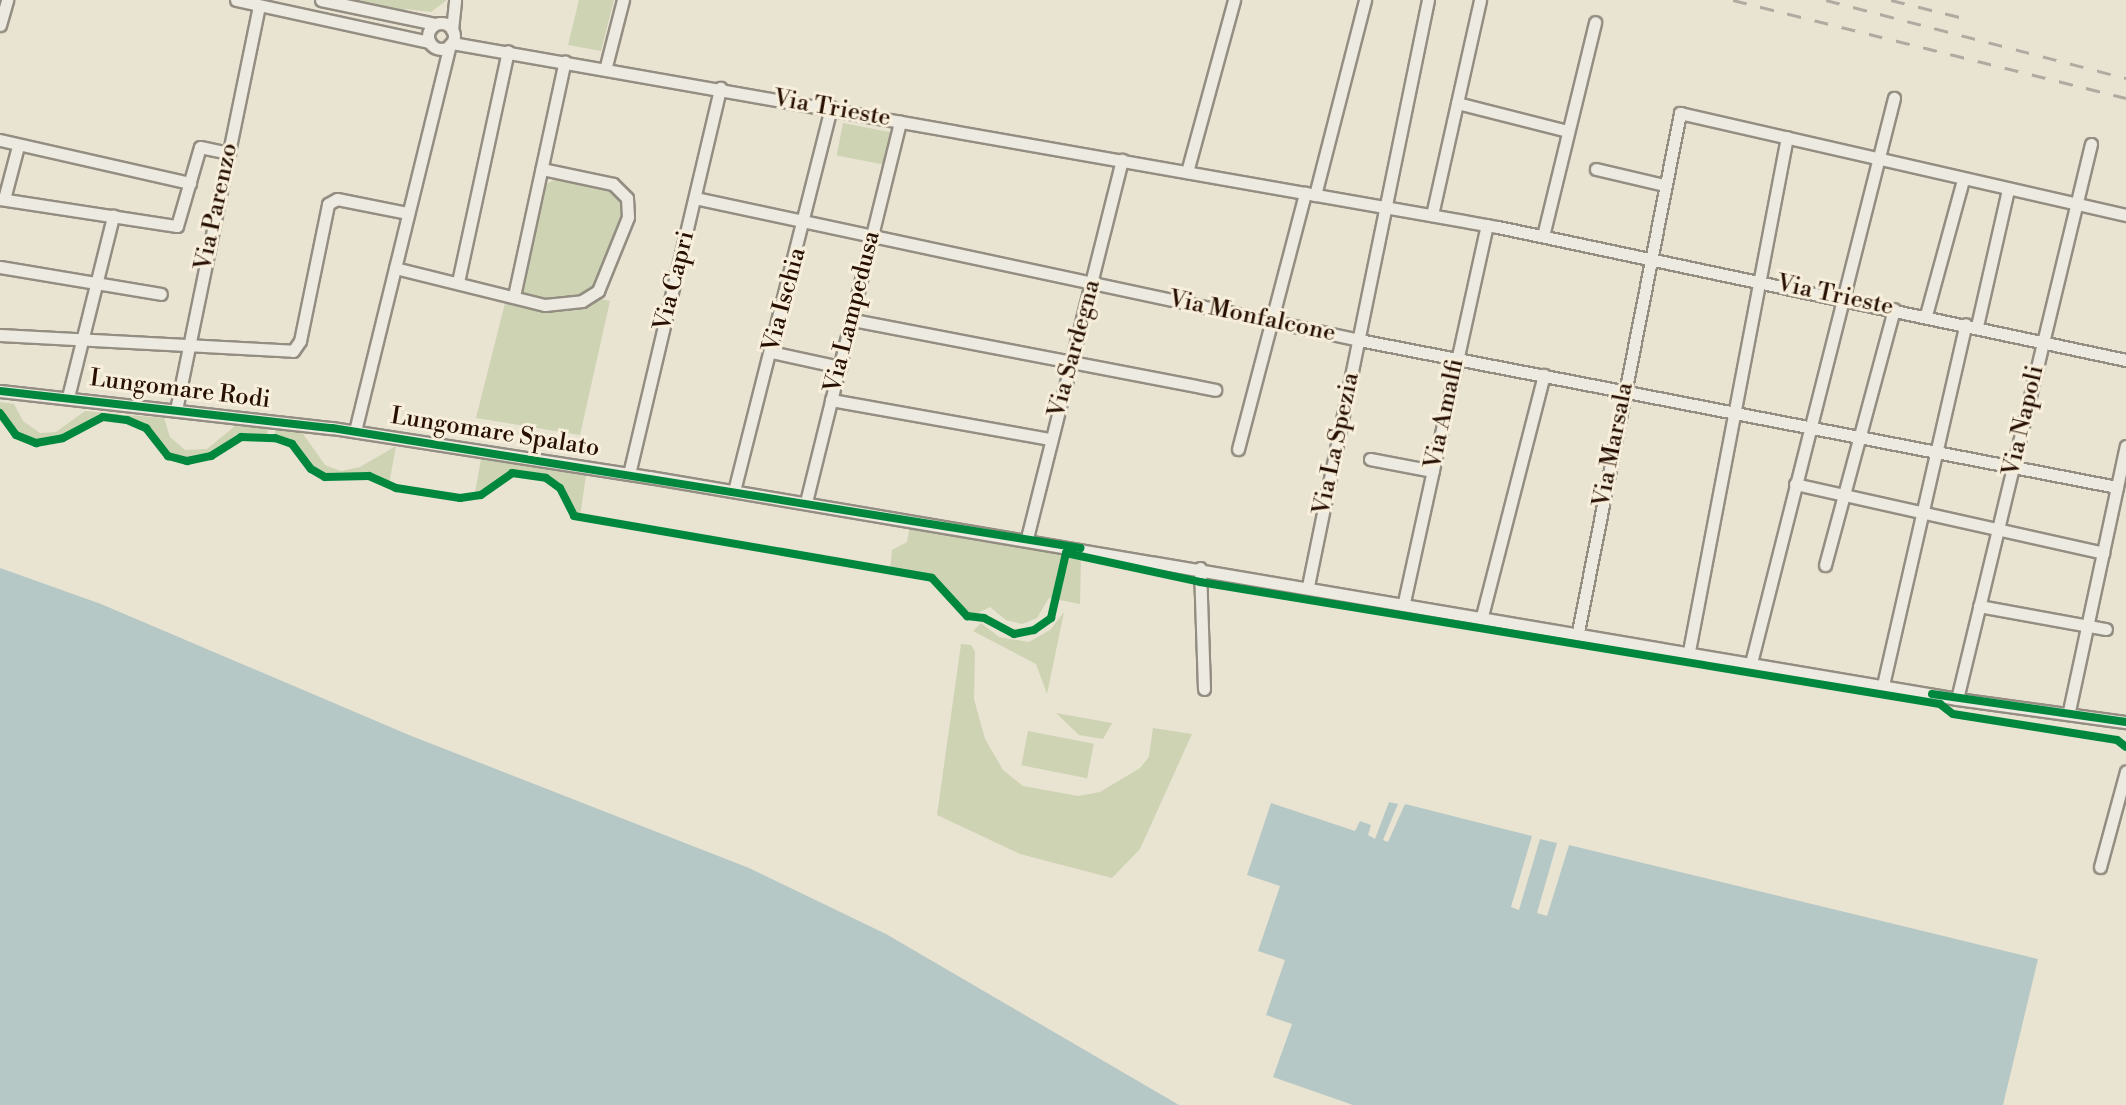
<!DOCTYPE html>
<style>
body{margin:0}
#map{position:relative;width:2126px;height:1105px;overflow:hidden;background:#e9e3d2;font-family:"Libre Bodoni",serif}
div>[style]{position:absolute}
.green>*{inset:0;background:#ced3b3;transform-origin:0 0}
.water>*{inset:0;background:#b6c8c5}
.roads{filter:drop-shadow(2px 0 #938d82) drop-shadow(-2px 0 #938d82) drop-shadow(0 2px #938d82) drop-shadow(0 -2px #938d82)}
.minor>*{height:11px;margin:-5.5px;padding:0 5.5px;transform-origin:5.5px;border-radius:5.5px;background:#edeae1}
.minor>.ring{margin:-5.5px;padding:0;box-sizing:content-box;background:none;border:11px solid #edeae1;border-radius:50%}
.rail>*{height:3px;margin-top:-1.5px;transform-origin:0;background:repeating-linear-gradient(90deg,#b0aaa1 0 14px,transparent 0 28px)}
.cycleway>*{height:8px;margin:-4px;padding:0 4px;transform-origin:4px;border-radius:4px;background:#00873e}
span{translate:-50% -50%;white-space:nowrap;text-align:center;line-height:1.15;-webkit-text-stroke:6px #f7efdb;paint-order:stroke}
.street-label{font-size:24px;color:#270f01}
</style>
<div id="map">
<div class="green">
<div style="clip-path:polygon(344px 0,447px 0,431px 12px,405px 9px,404px 13px)"></div>
<div style="clip-path:polygon(579px 0,614px 0,601px 51px,568px 45px)"></div>
<div style="left:843px;top:123px;width:49px;height:33px;rotate:11deg"></div>
<div style="clip-path:polygon(556px 179px,609px 187px,624px 202px,625px 213px,596px 289px,558px 300px,537px 300px,521px 293px,542px 186px)"></div>
<div style="clip-path:polygon(506px 299px,553px 311px,601px 299px,610px 301px,580px 435px,476px 418px)"></div>
<div style="clip-path:polygon(0 402px,14px 404px,23px 421px,40px 433px,56px 432px,85px 411px,119px 414px,118px 419px,92px 420px,52px 442px,30px 442px,12px 431px,0 413px)"></div>
<div style="clip-path:polygon(127px 415px,164px 418px,170px 437px,185px 450px,207px 449px,235px 426px,268px 428px,267px 437px,241px 437px,205px 458px,176px 459px,146px 428px,127px 420px)"></div>
<div style="clip-path:polygon(275px 429px,301px 431px,325px 465px,341px 471px,360px 467px,396px 446px,389px 484px,369px 476px,317px 474px,292px 444px,275px 438px)"></div>
<div style="clip-path:polygon(481px 459px,586px 475px,580px 517px,568px 511px,560px 488px,546px 478px,512px 473px,474px 498px)"></div>
<div style="clip-path:polygon(910px 526px,1081px 556px,1080px 604px,1049px 598px,1037px 618px,1022px 624px,1006px 620px,990px 607px,970px 617px,933px 578px,890px 571px,892px 550px,907px 542px)"></div>
<div style="clip-path:polygon(1064px 612px,1047px 694px,1036px 664px,973px 631px,981px 623px,999px 637px,1029px 642px,1050px 630px)"></div>
<div style="clip-path:polygon(961px 644px,971px 645px,975px 652px,974px 699px,985px 739px,1003px 770px,1023px 786px,1078px 796px,1100px 792px,1140px 768px,1149px 757px,1153px 728px,1192px 734px,1140px 849px,1112px 878px,1020px 854px,937px 815px)"></div>
<div style="clip-path:polygon(1056px 713px,1112px 723px,1103px 739px,1079px 735px)"></div>
<div style="left:1028px;top:731px;width:67px;height:35px;rotate:11deg"></div>
</div>
<div class="water">
<div style="clip-path:polygon(0 568px,101px 604px,409px 735px,749px 868px,886px 934px,1179px 1105px,0 1105px)"></div>
<div style="clip-path:polygon(1389px 802px,1398px 804px,1383px 840px,1388px 842px,1405px 804px,1532px 836px,1511px 907px,1519px 910px,1540px 839px,1557px 843px,1537px 913px,1547px 916px,1569px 845px,2038px 959px,2003px 1105px,1353px 1105px,1273px 1077px,1292px 1024px,1266px 1015px,1285px 960px,1258px 951px,1280px 886px,1247px 875px,1271px 803px,1355px 831px,1360px 821px,1371px 825px,1368px 835px,1375px 839px)"></div>
</div>
<div class="roads">
<div class="minor">
<div style="left:236px;top:0;width:198px;rotate:12.3deg"></div>
<div style="left:321px;top:0;width:116px;rotate:11.9deg"></div>
<div class="ring" style="left:428px;top:23px;width:15px;height:15px"></div>
<div style="left:0;top:25px;width:26px;rotate:-74deg"></div>
<div style="left:452px;top:30px;width:30px;rotate:-84deg"></div>
<div style="left:452px;top:43px;width:1062px;rotate:9.98deg"></div>
<div style="left:1498px;top:227px;width:642px;rotate:11.96deg"></div>
<div style="left:606px;top:66px;width:68px;rotate:-75.6deg"></div>
<div style="left:1457px;top:103px;width:114px;rotate:14.2deg"></div>
<div style="left:0;top:140px;width:195px;rotate:12.8deg"></div>
<div style="left:1596px;top:169px;width:70px;rotate:13.2deg"></div>
<div style="left:1187px;top:172px;width:178px;rotate:-74.7deg"></div>
<div style="left:1315px;top:195px;width:201px;rotate:-75.6deg"></div>
<div style="left:695px;top:198px;width:679px;rotate:12.07deg"></div>
<div style="left:1359px;top:340px;width:772px;rotate:10.98deg"></div>
<div style="left:0;top:199px;width:179px;rotate:8.7deg"></div>
<div style="left:177px;top:226px;width:82px;rotate:-73.8deg"></div>
<div style="left:200px;top:147px;width:30px;rotate:12deg"></div>
<div style="left:4px;top:199px;width:55px;rotate:-75.2deg"></div>
<div style="left:1432px;top:215px;width:220px;rotate:-77.4deg"></div>
<div style="left:1543px;top:236px;width:220px;rotate:-76.3deg"></div>
<div style="left:0;top:267px;width:163px;rotate:9.5deg"></div>
<div style="left:395px;top:268px;width:154px;rotate:13.9deg"></div>
<div style="left:545px;top:305px;width:37px;rotate:-6deg"></div>
<div style="left:582px;top:301px;width:19px;rotate:-32deg"></div>
<div style="left:598px;top:291px;width:80px;rotate:-67.9deg"></div>
<div style="left:628px;top:217px;width:19px;rotate:-93deg"></div>
<div style="left:627px;top:198px;width:20px;rotate:-135deg"></div>
<div style="left:613px;top:184px;width:73px;rotate:-168.1deg"></div>
<div style="left:458px;top:282px;width:236px;rotate:-77.8deg"></div>
<div style="left:514px;top:296px;width:240px;rotate:-77.8deg"></div>
<div style="left:1926px;top:315px;width:140px;rotate:-74.7deg"></div>
<div style="left:853px;top:320px;width:369px;rotate:10.9deg"></div>
<div style="left:1977px;top:326px;width:139px;rotate:-77.2deg"></div>
<div style="left:0;top:335px;width:293px;rotate:3.1deg"></div>
<div style="left:293px;top:351px;width:12px;rotate:-55deg"></div>
<div style="left:300px;top:341px;width:140px;rotate:-78.4deg"></div>
<div style="left:328px;top:204px;width:10px;rotate:-29deg"></div>
<div style="left:337px;top:199px;width:71px;rotate:11.3deg"></div>
<div style="left:771px;top:352px;width:71px;rotate:12.3deg"></div>
<div style="left:0;top:391px;width:334px;rotate:6.4deg"></div>
<div style="left:332px;top:428px;width:321px;rotate:8.8deg"></div>
<div style="left:649px;top:477px;width:1327px;rotate:9.63deg"></div>
<div style="left:1957px;top:699px;width:171px;rotate:7.8deg"></div>
<div style="left:68px;top:397px;width:187px;rotate:-76deg"></div>
<div style="left:831px;top:400px;width:223px;rotate:10.1deg"></div>
<div style="left:176px;top:410px;width:413px;rotate:-78.4deg"></div>
<div style="left:355px;top:431px;width:398px;rotate:-76.2deg"></div>
<div style="left:1238px;top:449px;width:265px;rotate:-75.3deg"></div>
<div style="left:1370px;top:459px;width:64px;rotate:10.8deg"></div>
<div style="left:629px;top:474px;width:397px;rotate:-76.7deg"></div>
<div style="left:1795px;top:484px;width:316px;rotate:12.6deg"></div>
<div style="left:734px;top:491px;width:396px;rotate:-75.8deg"></div>
<div style="left:806px;top:502px;width:392px;rotate:-76.1deg"></div>
<div style="left:1027px;top:538px;width:390px;rotate:-75.9deg"></div>
<div style="left:1825px;top:565px;width:265px;rotate:-74.9deg"></div>
<div style="left:1200px;top:568px;width:121px;rotate:88.1deg"></div>
<div style="left:1308px;top:586px;width:598px;rotate:-78.43deg"></div>
<div style="left:1404px;top:602px;width:386px;rotate:-77.6deg"></div>
<div style="left:1979px;top:606px;width:129px;rotate:10.3deg"></div>
<div style="left:1482px;top:616px;width:249px;rotate:-75.6deg"></div>
<div style="left:1578px;top:632px;width:529px;rotate:-78.88deg"></div>
<div style="left:1680px;top:113px;width:458px;rotate:12.9deg"></div>
<div style="left:1689px;top:651px;width:523px;rotate:-79.21deg"></div>
<div style="left:1751px;top:663px;width:583px;rotate:-75.8deg"></div>
<div style="left:1883px;top:685px;width:370px;rotate:-77.1deg"></div>
<div style="left:1957px;top:699px;width:571px;rotate:-76.43deg"></div>
<div style="left:2069px;top:711px;width:271px;rotate:-77.9deg"></div>
<div style="left:2100px;top:867px;width:99px;rotate:-74.8deg"></div>
</div>
</div>
<div class="rail">
<div style="left:1733px;top:0;width:405px;rotate:14deg"></div>
<div style="left:1826px;top:0;width:310px;rotate:14.6deg"></div>
<div style="left:1891px;top:0;width:79px;rotate:13.9deg"></div>
</div>
<div class="cycleway">
<div style="left:0;top:391px;width:334px;rotate:6.4deg"></div>
<div style="left:332px;top:428px;width:758px;rotate:9.11deg"></div>
<div style="left:0;top:413px;width:27px;rotate:54deg"></div>
<div style="left:16px;top:435px;width:22px;rotate:22deg"></div>
<div style="left:36px;top:443px;width:27px;rotate:-10deg"></div>
<div style="left:63px;top:438px;width:45px;rotate:-27.7deg"></div>
<div style="left:103px;top:417px;width:24px;rotate:7deg"></div>
<div style="left:127px;top:420px;width:21px;rotate:23deg"></div>
<div style="left:146px;top:428px;width:36px;rotate:52deg"></div>
<div style="left:168px;top:456px;width:20px;rotate:15deg"></div>
<div style="left:187px;top:461px;width:25px;rotate:-12deg"></div>
<div style="left:211px;top:456px;width:36px;rotate:-32deg"></div>
<div style="left:241px;top:437px;width:34px;rotate:2deg"></div>
<div style="left:275px;top:438px;width:18px;rotate:19deg"></div>
<div style="left:292px;top:444px;width:31px;rotate:53deg"></div>
<div style="left:311px;top:469px;width:16px;rotate:30deg"></div>
<div style="left:325px;top:477px;width:44px;rotate:-1.3deg"></div>
<div style="left:369px;top:476px;width:30px;rotate:24deg"></div>
<div style="left:396px;top:488px;width:65px;rotate:8.9deg"></div>
<div style="left:460px;top:498px;width:21px;rotate:-8deg"></div>
<div style="left:481px;top:495px;width:38px;rotate:-35deg"></div>
<div style="left:512px;top:473px;width:34px;rotate:8deg"></div>
<div style="left:546px;top:478px;width:17px;rotate:36deg"></div>
<div style="left:560px;top:488px;width:31px;rotate:63deg"></div>
<div style="left:574px;top:516px;width:363px;rotate:9.8deg"></div>
<div style="left:932px;top:578px;width:52px;rotate:47.4deg"></div>
<div style="left:967px;top:616px;width:17px;rotate:7deg"></div>
<div style="left:984px;top:618px;width:34px;rotate:28deg"></div>
<div style="left:1014px;top:634px;width:20px;rotate:-11deg"></div>
<div style="left:1034px;top:630px;width:21px;rotate:-35deg"></div>
<div style="left:1051px;top:618px;width:67px;rotate:-77deg"></div>
<div style="left:1066px;top:553px;width:137px;rotate:12.2deg"></div>
<div style="left:1200px;top:582px;width:750px;rotate:9.36deg"></div>
<div style="left:1940px;top:704px;width:16px;rotate:38deg"></div>
<div style="left:1953px;top:714px;width:166px;rotate:9deg"></div>
<div style="left:2117px;top:740px;width:11px;rotate:38deg"></div>
<div style="left:1932px;top:694px;width:196px;rotate:8.2deg"></div>
</div>
<div class="street-label">
<span style="left:832px;top:109px;rotate:10deg">Via Trieste</span>
<span style="left:217px;top:207px;rotate:-78deg">Via Parenzo</span>
<span style="left:675px;top:281px;rotate:-76deg">Via Capri</span>
<span style="left:1835px;top:296px;rotate:12deg">Via Trieste</span>
<span style="left:785px;top:300px;rotate:-75deg">Via Ischia</span>
<span style="left:853px;top:312px;rotate:-76deg">Via Lampedusa</span>
<span style="left:1252px;top:317px;rotate:12deg">Via Monfalcone</span>
<span style="left:1075px;top:349px;rotate:-75deg">Via Sardegna</span>
<span style="left:180px;top:390px;rotate:7deg">Lungomare Rodi</span>
<span style="left:1445px;top:414px;rotate:-78deg">Via Amalfi</span>
<span style="left:2024px;top:421px;rotate:-77deg">Via Napoli</span>
<span style="left:495px;top:433px;rotate:9deg">Lungomare Spalato</span>
<span style="left:1337px;top:444px;rotate:-78deg">Via La Spezia</span>
<span style="left:1614px;top:445px;rotate:-79deg">Via Marsala</span>
</div>
</div>
